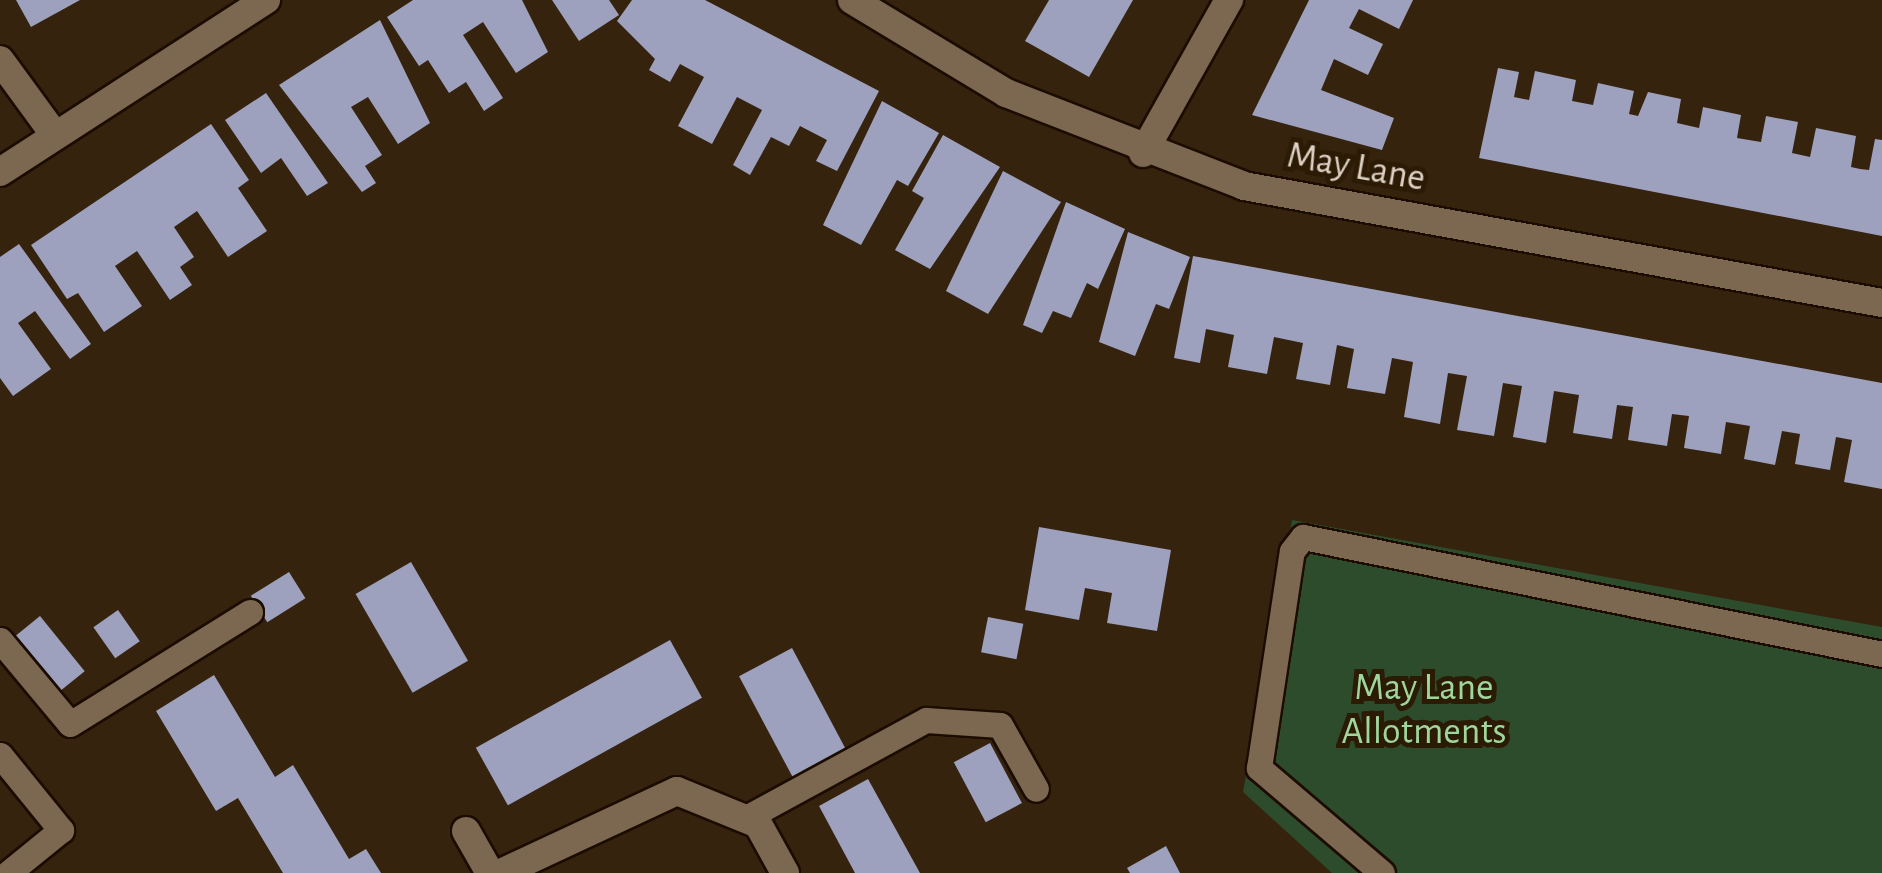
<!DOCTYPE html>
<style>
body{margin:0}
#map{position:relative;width:1882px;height:873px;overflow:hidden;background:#35230e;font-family:"Alegreya Sans",sans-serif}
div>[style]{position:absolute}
.green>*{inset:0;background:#2d4c2c}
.building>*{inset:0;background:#9da1be;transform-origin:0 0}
.roads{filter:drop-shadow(2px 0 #1c0c00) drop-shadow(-2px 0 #1c0c00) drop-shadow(0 2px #1c0c00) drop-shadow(0 -2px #1c0c00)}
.service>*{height:25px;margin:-12.5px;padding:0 12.5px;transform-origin:12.5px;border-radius:12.5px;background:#7c6750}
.minor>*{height:28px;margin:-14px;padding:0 14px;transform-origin:14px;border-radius:14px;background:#7c6750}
.tertiary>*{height:28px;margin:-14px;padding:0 14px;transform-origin:14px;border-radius:14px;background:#7c6750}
span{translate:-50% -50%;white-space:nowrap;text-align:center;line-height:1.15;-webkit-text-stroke:10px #2b1a04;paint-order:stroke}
.street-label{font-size:38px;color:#ddd1c4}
.park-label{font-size:38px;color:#9ed69b}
</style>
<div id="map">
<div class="green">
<div style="clip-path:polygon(1292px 520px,1882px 627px,1882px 873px,1332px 873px,1243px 792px)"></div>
</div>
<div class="building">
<div style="clip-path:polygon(16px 0,80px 0,31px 27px)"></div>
<div style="clip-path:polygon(413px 0,522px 0,548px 52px,516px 73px,483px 22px,463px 35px,503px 98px,484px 111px,466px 82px,449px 93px,428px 60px,419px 66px,387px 17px)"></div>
<div style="clip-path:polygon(552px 0,609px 0,619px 15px,579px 41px)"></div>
<div style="clip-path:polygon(632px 0,705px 0,879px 91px,837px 171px,816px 161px,827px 140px,800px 126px,789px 146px,771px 137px,750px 175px,733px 165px,762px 110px,737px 97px,712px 144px,678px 126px,704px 77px,680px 64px,670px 82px,649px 70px,655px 59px,617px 21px)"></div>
<div style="clip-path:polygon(1049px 0,1133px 0,1089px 77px,1025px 41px)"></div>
<div style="clip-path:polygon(1309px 0,1413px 0,1399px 29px,1359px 9px,1349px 28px,1383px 44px,1368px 75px,1334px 59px,1321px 90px,1394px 118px,1382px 150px,1252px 115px)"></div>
<div style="clip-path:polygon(380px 20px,430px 123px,398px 144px,368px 97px,351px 107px,382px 155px,365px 166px,376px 183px,362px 192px,279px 85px)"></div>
<div style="clip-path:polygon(1498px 68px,1519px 72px,1514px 97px,1529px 100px,1535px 71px,1576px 80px,1572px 101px,1593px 105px,1598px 83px,1634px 91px,1629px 114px,1638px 116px,1648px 92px,1681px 99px,1677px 123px,1699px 128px,1703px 107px,1741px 115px,1737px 138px,1761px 142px,1766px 116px,1798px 122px,1792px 153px,1810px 157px,1816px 128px,1856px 136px,1851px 167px,1860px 169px,1869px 170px,1875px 139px,1882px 140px,1882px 236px,1479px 158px)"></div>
<div style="clip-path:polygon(266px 93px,328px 183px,307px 196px,281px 158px,261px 173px,225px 120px)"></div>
<div style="clip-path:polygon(882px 101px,939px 133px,908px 186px,897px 180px,861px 245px,823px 225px)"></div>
<div style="clip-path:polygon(211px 124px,249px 180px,238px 188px,267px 231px,228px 257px,197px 211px,174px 227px,194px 257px,180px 267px,192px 285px,170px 300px,137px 251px,115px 266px,142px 306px,104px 332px,78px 293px,67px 299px,31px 245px)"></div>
<div style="clip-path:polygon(943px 135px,1000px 167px,930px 269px,895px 250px,924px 198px,912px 191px)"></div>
<div style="clip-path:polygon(1003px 171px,1061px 202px,988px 314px,946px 291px)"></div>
<div style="clip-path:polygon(1066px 202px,1125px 229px,1098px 289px,1087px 283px,1071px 318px,1053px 311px,1042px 333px,1023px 325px)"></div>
<div style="clip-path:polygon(1128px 232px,1190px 257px,1169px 309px,1156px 304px,1135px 356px,1099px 342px)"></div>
<div style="clip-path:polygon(19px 244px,91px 344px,70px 359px,35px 311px,18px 323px,51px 369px,13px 396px,0 378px,0 257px)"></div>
<div style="clip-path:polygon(1193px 256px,1882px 383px,1882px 489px,1844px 482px,1852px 440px,1836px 437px,1830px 470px,1795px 464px,1800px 434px,1782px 431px,1775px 465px,1744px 459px,1750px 426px,1726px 422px,1721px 454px,1684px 448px,1689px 416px,1680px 415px,1672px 414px,1667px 446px,1628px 440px,1633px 407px,1617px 405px,1612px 439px,1573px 433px,1579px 395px,1554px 391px,1546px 443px,1513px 437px,1522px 386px,1503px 383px,1494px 436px,1457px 430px,1467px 376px,1448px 373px,1440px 424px,1404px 417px,1413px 362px,1392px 358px,1385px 394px,1347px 388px,1354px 349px,1337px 345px,1330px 385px,1296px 379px,1303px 343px,1274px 337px,1267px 374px,1228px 367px,1234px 335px,1206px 329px,1200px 363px,1174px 358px)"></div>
<div style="clip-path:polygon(1039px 527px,1171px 550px,1157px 631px,1107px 623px,1112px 593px,1085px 588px,1079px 620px,1025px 610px)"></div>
<div style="left:411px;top:562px;width:114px;height:64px;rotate:60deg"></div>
<div style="left:289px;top:572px;width:31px;height:45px;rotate:58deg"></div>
<div style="left:118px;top:610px;width:38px;height:30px;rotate:55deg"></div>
<div style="left:40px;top:616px;width:71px;height:36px;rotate:51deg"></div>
<div style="left:988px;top:617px;width:36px;height:36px;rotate:11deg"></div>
<div style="left:670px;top:640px;width:66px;height:222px;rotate:61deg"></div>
<div style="left:792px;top:648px;width:120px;height:60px;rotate:62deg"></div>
<div style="clip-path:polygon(214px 675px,275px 777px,293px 765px,349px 859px,366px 849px,381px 873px,283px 873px,238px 798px,216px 811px,156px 711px)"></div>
<div style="left:990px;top:743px;width:68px;height:41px;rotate:62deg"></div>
<div style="clip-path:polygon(868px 779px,920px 873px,855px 873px,819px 806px)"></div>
<div style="clip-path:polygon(1166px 846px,1180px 873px,1130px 873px,1127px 868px)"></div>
</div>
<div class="roads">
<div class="service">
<div style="left:0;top:640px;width:109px;rotate:50.2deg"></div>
<div style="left:70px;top:724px;width:212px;rotate:-31.9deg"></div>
<div style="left:0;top:755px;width:97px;rotate:50.9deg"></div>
<div style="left:61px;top:830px;width:68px;rotate:140.9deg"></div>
<div style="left:746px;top:818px;width:205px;rotate:-28.6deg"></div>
<div style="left:926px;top:720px;width:74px;rotate:3.9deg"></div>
<div style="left:1000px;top:725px;width:73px;rotate:60.6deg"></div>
<div style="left:1382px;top:873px;width:162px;rotate:-139.5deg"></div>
<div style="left:1259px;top:768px;width:219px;rotate:-81.4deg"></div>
<div style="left:1292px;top:551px;width:18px;rotate:-52deg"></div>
<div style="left:1303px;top:537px;width:591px;rotate:11.42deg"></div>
</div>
<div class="minor">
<div style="left:852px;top:0;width:180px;rotate:31.1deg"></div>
<div style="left:1006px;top:93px;width:256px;rotate:21.3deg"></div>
<div style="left:1244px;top:186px;width:649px;rotate:10.39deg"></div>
<div style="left:0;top:60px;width:92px;rotate:53.9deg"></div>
<div style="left:1143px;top:153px;width:176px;rotate:-60.7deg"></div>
<div style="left:466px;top:831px;width:48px;rotate:60.3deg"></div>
<div style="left:501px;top:873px;width:194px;rotate:-25deg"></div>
<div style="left:677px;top:791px;width:87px;rotate:22.2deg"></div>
<div style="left:758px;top:824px;width:56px;rotate:61.1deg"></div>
</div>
<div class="tertiary">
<div style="left:0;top:172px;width:317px;rotate:-32.9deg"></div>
</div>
</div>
<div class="street-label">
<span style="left:1356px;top:168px;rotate:10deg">May Lane</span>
</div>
<div class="park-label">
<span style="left:1424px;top:711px">May Lane<br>Allotments</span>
</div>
</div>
